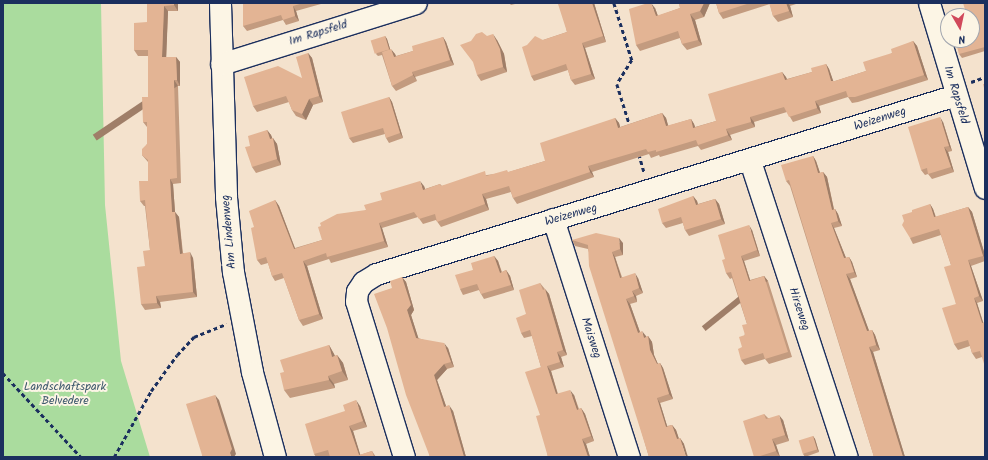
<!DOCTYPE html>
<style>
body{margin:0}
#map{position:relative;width:988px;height:460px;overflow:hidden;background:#f4e2cd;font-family:Kalam,sans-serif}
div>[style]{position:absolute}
.green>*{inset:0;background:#aadc9e}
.path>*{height:2.5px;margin-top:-1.25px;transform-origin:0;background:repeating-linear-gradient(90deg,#1b2f5e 0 4px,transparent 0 7px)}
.roads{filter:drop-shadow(1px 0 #1b2f5e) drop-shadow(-1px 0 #1b2f5e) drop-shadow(0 1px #1b2f5e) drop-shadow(0 -1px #1b2f5e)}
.minor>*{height:21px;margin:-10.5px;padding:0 10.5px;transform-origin:10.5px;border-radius:10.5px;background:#fcf5e5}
.wall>*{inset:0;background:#c39b7f}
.shaded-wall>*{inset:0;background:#9f7e68;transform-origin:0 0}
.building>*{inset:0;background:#e3b494;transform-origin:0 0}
span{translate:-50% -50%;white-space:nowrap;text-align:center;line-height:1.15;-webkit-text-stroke:4px #fcf5e5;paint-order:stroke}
.street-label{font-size:12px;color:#1b2f5e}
.park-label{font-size:12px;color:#3f5a6e}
.frame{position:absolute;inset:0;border:4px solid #1b2f5e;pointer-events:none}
.north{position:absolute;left:940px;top:8px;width:40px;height:40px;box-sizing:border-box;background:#fcf5e5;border:1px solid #a2a6af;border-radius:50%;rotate:171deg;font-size:11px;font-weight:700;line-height:16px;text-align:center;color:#1b2f5e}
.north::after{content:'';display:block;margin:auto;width:14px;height:18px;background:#d1495b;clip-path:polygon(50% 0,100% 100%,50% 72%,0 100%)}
</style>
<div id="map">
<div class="green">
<div style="clip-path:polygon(3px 3px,101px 3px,105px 205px,121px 361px,150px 457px,3px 457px)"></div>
</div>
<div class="path">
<div style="left:614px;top:3px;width:60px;rotate:72.5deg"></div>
<div style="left:632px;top:60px;width:28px;rotate:122deg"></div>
<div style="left:617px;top:84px;width:44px;rotate:72.8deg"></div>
<div style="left:971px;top:82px;width:15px;rotate:-20deg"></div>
<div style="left:639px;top:154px;width:19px;rotate:74deg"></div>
<div style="left:3px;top:373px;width:115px;rotate:47.1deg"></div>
<div style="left:114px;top:457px;width:76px;rotate:-60.7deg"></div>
<div style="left:151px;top:391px;width:44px;rotate:-54.2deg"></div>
<div style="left:177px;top:355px;width:25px;rotate:-47deg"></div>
<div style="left:194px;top:337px;width:35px;rotate:-22deg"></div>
</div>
<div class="roads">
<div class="minor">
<div style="left:220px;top:3px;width:194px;rotate:88.2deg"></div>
<div style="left:226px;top:197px;width:75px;rotate:84.7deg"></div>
<div style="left:233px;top:272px;width:102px;rotate:79.2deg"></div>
<div style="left:252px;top:372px;width:88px;rotate:74.9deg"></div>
<div style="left:929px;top:3px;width:193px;rotate:73.2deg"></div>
<div style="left:221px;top:64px;width:204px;rotate:-17.4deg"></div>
<div style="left:750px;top:161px;width:311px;rotate:71.9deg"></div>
<div style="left:553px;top:219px;width:250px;rotate:72.3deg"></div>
<div style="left:404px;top:457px;width:163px;rotate:-107.1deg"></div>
<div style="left:356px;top:301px;width:10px;rotate:-84deg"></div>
<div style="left:357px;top:291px;width:11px;rotate:-56deg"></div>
<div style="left:363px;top:282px;width:15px;rotate:-32deg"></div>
<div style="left:376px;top:274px;width:607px;rotate:-17.15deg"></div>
</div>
</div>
<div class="wall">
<div style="clip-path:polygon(147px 3px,178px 3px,178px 11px,168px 11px,166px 57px,176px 57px,180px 62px,180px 86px,178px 86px,181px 183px,173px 184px,175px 212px,179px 217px,183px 253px,193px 258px,197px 297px,160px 302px,161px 308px,145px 310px,141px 304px,145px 266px,150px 250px,145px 206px,144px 206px,140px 201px,148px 181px,148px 162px,142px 155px,147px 144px,147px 127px,143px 122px,148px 97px,148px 56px,138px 56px,134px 50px,147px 22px)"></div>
<div style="clip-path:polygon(243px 3px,321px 3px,321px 4px,296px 11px,299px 21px,286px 25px,283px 20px,247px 31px,243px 26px)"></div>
<div style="clip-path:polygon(509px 3px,519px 3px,511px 5px)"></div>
<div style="clip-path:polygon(561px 3px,594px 3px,606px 42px,585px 48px,595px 79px,575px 85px,571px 80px,568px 70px,534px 81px,531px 76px,543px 40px,567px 32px)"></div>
<div style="clip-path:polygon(679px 3px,710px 3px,704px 17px,695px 20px,702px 45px,687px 50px,682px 44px,680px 38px,640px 51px,636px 45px,655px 8px,658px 16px,680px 8px)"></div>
<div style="clip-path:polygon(716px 3px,799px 3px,790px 6px,793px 17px,778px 22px,773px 16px,770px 4px,723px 19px,719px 13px)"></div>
<div style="clip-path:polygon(985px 3px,985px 51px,962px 58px,959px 54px,973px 34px)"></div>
<div style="clip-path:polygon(385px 36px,387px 39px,390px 49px,395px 54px,396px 56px,413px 51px,443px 37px,446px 42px,454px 65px,415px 77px,417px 81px,396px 91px,392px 86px,382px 55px,378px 56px,376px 54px)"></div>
<div style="clip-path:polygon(497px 40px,504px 54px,507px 72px,481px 81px,477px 75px)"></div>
<div style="clip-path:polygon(913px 41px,917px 46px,928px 80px,858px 102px,852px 103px,848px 97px,819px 106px,821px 113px,793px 122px,787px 112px,754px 122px,755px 127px,730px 135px,732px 140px,701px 150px,698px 146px,660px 157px,659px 155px,651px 158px,649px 154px,592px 172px,594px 177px,517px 204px,513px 198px,511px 192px,486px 199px,489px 210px,441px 227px,436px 220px,423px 224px,418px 217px,382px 228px,388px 247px,331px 263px,329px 259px,307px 266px,323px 319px,303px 326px,299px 320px,284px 278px,275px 281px,272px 276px,268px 263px,261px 265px,257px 260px,254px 227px,275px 200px,279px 206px,295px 248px,322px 240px,366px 210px,424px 186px,425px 189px,440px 184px,442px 186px,487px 175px,509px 172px,545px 161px,615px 118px,619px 123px,620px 127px,662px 113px,666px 118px,668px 126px,691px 119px,694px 124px,695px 127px,716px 121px,782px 72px,787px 79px,812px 72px,826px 64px,829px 69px,833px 81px,835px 81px,866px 71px,892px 53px)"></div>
<div style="clip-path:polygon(308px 53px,312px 58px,323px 102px,313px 105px,306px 120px,296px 116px,292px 110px,289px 102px,257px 112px,253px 106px,302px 78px)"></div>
<div style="clip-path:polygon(389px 97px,392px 102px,403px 138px,389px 143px,386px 138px,385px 134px,353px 143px,349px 138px)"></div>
<div style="clip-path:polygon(943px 122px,952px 151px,948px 152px,954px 172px,932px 179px,928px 174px,925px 175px,921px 170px)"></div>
<div style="clip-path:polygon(267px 130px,271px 135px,272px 138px,277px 144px,281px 165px,256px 173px,252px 167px,250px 146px)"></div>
<div style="clip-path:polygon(813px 156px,816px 161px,820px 173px,823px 172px,827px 177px,834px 209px,835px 209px,838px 214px,842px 226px,834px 228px,846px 258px,849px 257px,852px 262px,857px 277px,850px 279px,869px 331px,872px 330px,875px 335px,880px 350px,873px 352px,905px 457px,874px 457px,790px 186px,786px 181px)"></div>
<div style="clip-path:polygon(693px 196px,697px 201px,698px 204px,715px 199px,719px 204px,725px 224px,689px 236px,685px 230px,683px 223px,666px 228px,662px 223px)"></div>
<div style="clip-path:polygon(930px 204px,933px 209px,936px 217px,968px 207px,972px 212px,985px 255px,985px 261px,971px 266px,983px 301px,977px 303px,983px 323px,982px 357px,976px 359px,972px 353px,970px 346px,958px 350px,954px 344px,956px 304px,951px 265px,941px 235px,913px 244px,910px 238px)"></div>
<div style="clip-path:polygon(752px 230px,760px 256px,744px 261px,750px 280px,764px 276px,768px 281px,792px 357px,769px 364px,765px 359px,745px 365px,741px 360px,742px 347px,747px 324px,732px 278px,730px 279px,726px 273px,725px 259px)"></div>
<div style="clip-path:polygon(572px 240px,623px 243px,623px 255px,615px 257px,622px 277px,638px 278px,643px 293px,636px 296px,637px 302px,630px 304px,640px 332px,646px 337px,648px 336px,652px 342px,654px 355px,658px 364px,660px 363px,663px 368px,673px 399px,660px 403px,667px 426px,672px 425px,676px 430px,679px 439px,680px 438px,684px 444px,649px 457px,588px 249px,575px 246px)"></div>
<div style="clip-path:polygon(494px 256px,498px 261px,502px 272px,506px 270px,510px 276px,514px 290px,484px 299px,481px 294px,479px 290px,463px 295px,460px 289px,473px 270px)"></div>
<div style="clip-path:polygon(402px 277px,406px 282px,414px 310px,411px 315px,418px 338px,448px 348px,454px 367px,447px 369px,437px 380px,446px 406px,453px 411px,466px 457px,430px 457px,392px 288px)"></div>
<div style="clip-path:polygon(540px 283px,549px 294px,567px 355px,561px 357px,564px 367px,551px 371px,558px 394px,574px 395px,579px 409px,581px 408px,585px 414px,594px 441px,586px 444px,590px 457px,548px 457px,540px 415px,541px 367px,532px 336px,524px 338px,521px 333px,526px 314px)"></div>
<div style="clip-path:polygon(329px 345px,334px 354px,335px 356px,337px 355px,343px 363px,348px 380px,334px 384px,335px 388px,290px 398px,284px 390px,284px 372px)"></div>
<div style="clip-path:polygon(360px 406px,367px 427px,353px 431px,360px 455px,372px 451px,376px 457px,330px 457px,330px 456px,325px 457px,316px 457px,314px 454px)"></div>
<div style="clip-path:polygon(764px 414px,768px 418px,783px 420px,789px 441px,776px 445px,780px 457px,754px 457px)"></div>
<div style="clip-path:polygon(813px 436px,815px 439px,819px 452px,805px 457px,803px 454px)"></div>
</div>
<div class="shaded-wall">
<div style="clip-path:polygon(174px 3px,178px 3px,178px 11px,174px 5px)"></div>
<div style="clip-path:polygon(592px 3px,594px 3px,606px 42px,603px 36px)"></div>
<div style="clip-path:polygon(651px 3px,655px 8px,660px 22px,656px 16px)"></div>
<div style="clip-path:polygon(704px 3px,710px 3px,704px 17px,700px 11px)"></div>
<div style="clip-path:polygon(786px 3px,788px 3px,790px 6px,793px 17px,789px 11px)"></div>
<div style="clip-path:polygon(164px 6px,168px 11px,166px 63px,162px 57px)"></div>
<div style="clip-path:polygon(293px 6px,296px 11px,299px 21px,295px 16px)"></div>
<div style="clip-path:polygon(690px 14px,695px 20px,702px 45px,698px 40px)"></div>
<div style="clip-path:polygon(493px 34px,497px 40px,504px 54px,507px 72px,503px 67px)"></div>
<div style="clip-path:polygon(385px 36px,387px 39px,391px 52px,389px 49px)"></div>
<div style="clip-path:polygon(443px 37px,446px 42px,454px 65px,450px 60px)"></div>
<div style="clip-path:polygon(913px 41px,917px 46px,928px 80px,924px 75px)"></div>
<div style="clip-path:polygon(582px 43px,585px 48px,595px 79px,591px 74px)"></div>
<div style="clip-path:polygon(391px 49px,395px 54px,398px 62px,394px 57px)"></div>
<div style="clip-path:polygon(308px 53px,312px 58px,323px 102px,319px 96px)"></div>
<div style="clip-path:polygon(176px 57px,180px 62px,180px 86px,177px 80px)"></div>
<div style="clip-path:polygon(826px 64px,829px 69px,835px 86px,831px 81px)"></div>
<div style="clip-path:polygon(412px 72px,415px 77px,417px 81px,413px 75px)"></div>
<div style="clip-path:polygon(782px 72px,786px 77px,789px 85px,785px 80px)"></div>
<div style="left:174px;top:80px;width:7px;height:98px;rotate:56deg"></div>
<div style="clip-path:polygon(389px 97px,392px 102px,403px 138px,400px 133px)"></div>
<div style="clip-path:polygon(309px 99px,313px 105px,306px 120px,302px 114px)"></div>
<div style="clip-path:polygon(815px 101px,819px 106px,821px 113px,817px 108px)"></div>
<div style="clip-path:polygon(662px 113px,666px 118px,670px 132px,666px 126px)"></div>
<div style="clip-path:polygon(750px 117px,754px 122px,755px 127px,751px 122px)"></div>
<div style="clip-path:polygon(940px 117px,943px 122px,952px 151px,949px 146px)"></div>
<div style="clip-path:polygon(615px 118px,619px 123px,622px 134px,618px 128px)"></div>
<div style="clip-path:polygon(691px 119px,694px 124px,697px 133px,693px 128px)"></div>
<div style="clip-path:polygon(726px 129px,730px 135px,732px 140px,728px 135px)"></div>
<div style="clip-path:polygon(267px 130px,271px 135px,273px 140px,273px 138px,277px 144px,281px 165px,277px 159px)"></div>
<div style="clip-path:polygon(944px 147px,948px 152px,954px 172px,951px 167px)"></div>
<div style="clip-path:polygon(813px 156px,816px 161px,822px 179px,818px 173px)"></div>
<div style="clip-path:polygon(588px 166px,592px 172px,594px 177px,590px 172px)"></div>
<div style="clip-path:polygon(823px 172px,827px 177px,835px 215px,832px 210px)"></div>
<div style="clip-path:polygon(170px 179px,173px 184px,175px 212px,179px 217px,183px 259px,180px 254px,172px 212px)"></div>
<div style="clip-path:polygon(420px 181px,424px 186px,427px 195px,423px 190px)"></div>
<div style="clip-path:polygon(482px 194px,486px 199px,489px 210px,485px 204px)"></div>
<div style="clip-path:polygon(693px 196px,697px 201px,699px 210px,696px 205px)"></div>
<div style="clip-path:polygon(715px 199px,719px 204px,725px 224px,721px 219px)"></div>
<div style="clip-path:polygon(275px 200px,279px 206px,297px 254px,294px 249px)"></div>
<div style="clip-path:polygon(930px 204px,933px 209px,937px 222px,934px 217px)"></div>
<div style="clip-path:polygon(968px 207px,972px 212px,985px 255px,985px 258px,983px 256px)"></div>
<div style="clip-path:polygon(835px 209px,838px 214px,842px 226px,838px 221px)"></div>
<div style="clip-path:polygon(379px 223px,382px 228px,388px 247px,384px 241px)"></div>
<div style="clip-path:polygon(831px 223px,834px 228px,848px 263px,844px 258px)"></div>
<div style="clip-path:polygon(749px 225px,752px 230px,760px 256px,757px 250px)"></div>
<div style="clip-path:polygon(619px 238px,623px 243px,623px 255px,620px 249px)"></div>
<div style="clip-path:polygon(190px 252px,193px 258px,197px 297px,193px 292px)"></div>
<div style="clip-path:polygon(612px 252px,615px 257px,623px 283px,620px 278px)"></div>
<div style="clip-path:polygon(494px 256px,498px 261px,503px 278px,500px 273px)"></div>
<div style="clip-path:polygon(741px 256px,744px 261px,752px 286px,749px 281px)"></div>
<div style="clip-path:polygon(849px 257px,852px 262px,857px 277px,854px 272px)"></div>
<div style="clip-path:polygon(968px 260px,971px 266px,983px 301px,979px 296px)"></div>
<div style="clip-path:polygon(303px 261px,307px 266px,323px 319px,319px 314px)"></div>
<div style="clip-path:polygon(506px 270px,510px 276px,514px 290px,511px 285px)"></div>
<div style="clip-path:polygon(635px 273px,638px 278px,643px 293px,639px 288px)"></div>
<div style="clip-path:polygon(846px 274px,850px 279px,871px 336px,867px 331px)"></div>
<div style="left:764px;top:276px;width:6px;height:80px;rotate:51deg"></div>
<div style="clip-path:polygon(402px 277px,406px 282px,414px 310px,411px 315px,420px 343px,416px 338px,407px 310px)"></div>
<div style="clip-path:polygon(545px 289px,549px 294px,567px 355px,563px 350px)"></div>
<div style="clip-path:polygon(632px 291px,636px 296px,637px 302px,634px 296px)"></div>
<div style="clip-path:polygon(156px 296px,160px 302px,161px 308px,157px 303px)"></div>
<div style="clip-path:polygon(974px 298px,977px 303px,985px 328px,982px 323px)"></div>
<div style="clip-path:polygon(626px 299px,630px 304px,642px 338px,638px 333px)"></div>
<div style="clip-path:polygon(872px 330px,875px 335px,880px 350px,876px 345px)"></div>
<div style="clip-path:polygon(642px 331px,646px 336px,648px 343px,644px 338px)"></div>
<div style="clip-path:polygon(648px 336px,652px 342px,654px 355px,660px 369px,657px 364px,650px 350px)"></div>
<div style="clip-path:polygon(444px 343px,448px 348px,454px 367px,451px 362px)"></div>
<div style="clip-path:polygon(329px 345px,334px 354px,338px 365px,332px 357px)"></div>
<div style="clip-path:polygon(869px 347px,873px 352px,905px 457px,903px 457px)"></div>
<div style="clip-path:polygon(557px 352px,561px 357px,564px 367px,560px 362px)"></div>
<div style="clip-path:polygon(337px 355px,343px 363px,348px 380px,342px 371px)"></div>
<div style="clip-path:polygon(660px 363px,663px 368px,673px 399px,669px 394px)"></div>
<div style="clip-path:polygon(444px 364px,447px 369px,437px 380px,448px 412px,444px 407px,434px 375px)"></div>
<div style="clip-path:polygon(547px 366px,551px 371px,559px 399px,556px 394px)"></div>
<div style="clip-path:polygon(328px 376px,334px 384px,335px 388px,329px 380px)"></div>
<div style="clip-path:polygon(570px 390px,574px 395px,580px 415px,577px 410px)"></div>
<div style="clip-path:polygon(215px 395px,219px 400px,236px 454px,234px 457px,231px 457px)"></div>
<div style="clip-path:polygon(657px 398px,660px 403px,669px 432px,666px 427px)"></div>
<div style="clip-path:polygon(356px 400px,360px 406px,367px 427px,363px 421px)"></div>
<div style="clip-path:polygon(449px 405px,453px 411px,466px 457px,464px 457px)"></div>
<div style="clip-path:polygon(581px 408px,585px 414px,594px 441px,591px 436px)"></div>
<div style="clip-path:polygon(779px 415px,783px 420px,789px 441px,785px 435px)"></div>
<div style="clip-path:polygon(672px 425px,676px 430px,681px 445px,677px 439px)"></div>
<div style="clip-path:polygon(349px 426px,353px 431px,361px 457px,359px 455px)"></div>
<div style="clip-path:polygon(813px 436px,815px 439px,819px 452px,817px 449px)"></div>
<div style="clip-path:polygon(680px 438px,684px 444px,688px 457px,686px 457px)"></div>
<div style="clip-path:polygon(582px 439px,586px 444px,590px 457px,588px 457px)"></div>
<div style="clip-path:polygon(772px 439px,776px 445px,780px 457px,776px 451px)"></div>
</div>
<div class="building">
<div style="clip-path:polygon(147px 3px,174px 3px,174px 5px,164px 6px,162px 57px,176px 57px,177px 80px,174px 80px,177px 178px,170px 179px,172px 212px,175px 212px,180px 254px,190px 252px,193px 292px,156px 296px,157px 303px,141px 304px,137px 267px,145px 266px,143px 251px,150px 250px,145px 200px,140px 201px,139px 181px,148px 181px,148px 160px,142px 155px,142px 149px,147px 144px,147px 122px,143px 122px,142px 97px,148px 97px,148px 50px,134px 50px,134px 23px,147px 22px)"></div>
<div style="clip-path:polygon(243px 3px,303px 3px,293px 6px,295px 16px,283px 20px,281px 15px,243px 26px)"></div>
<div style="clip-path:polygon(561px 3px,592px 3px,603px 36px,582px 43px,591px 74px,571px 80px,566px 64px,531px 76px,522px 47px,527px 45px,535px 36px,543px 40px,567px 32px,558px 4px)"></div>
<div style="clip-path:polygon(648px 3px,651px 3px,656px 16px,680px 8px,679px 3px,704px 3px,700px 11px,690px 14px,698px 40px,682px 44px,678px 31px,636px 45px,629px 9px)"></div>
<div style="clip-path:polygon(716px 3px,750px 3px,719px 13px)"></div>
<div style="clip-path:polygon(769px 3px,786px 3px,789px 11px,773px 16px)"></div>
<div style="clip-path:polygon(963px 3px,985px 3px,985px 47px,959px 54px,955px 40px,972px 40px,972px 34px,973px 34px,972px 32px,972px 16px,967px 16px)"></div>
<div style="clip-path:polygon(482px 32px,487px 36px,493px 34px,500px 49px,503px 67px,477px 75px,473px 62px,460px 45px,471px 41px,476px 34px)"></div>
<div style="left:385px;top:36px;width:14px;height:15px;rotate:73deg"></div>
<div style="clip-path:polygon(443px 37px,450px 60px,412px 72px,413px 75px,392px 86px,382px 52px,391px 49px,394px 57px,413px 51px,412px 46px)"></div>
<div style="clip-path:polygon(913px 41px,924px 75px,855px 97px,848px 97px,846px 91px,815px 101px,817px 108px,789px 117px,784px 107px,750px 117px,751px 122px,726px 129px,728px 135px,698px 145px,696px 140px,656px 152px,656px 150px,648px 152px,646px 149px,588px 166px,590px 172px,513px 198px,509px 186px,482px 194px,485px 204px,437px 222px,435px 214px,419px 219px,414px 212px,379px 223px,384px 241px,327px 257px,326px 253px,303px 261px,319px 314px,299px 320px,282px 273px,272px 276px,266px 257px,257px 260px,251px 228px,254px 227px,249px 211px,275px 200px,294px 249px,322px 240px,318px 227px,321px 226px,320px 223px,337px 214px,366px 210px,364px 205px,382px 200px,380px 193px,420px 181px,423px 190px,440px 184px,441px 186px,485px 171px,486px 176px,507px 170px,508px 172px,545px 161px,540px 143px,615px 118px,618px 128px,662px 113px,666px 126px,691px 119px,693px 128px,716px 121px,708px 94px,782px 72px,785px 80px,812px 72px,811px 68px,826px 64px,831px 81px,835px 81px,866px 71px,863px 62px,892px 53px,891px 49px)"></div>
<div style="clip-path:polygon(308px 53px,319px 96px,309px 99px,302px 114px,292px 110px,286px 96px,253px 106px,244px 77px,278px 66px,302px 78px,296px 57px)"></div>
<div style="clip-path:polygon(983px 84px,985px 84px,985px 92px)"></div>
<div style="clip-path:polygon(389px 97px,400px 133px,386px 138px,383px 128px,349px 138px,341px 112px)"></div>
<div style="clip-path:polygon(940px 117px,949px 146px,944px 147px,951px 167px,928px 174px,927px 168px,921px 170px,908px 127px)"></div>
<div style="clip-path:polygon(267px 130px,270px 139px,273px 138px,277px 159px,252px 167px,245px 147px,250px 146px,248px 136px)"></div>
<div style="clip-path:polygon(813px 156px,818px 173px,823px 172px,832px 210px,835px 209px,838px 221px,831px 223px,844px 258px,849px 257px,854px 272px,846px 274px,867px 331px,872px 330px,876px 345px,869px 347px,903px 457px,874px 457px,789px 180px,786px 181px,781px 165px)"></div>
<div style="clip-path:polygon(693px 196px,696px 205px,715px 199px,721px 219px,685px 230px,681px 217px,662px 223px,658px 209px)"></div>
<div style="clip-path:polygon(930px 204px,934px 217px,968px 207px,983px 256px,968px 260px,979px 296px,974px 298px,982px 323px,985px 322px,985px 367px,980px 351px,972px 353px,968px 340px,954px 344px,942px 308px,956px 304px,944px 267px,951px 265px,939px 229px,910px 238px,902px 225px,904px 221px,902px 215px,912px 212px,912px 210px)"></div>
<div style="clip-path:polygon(749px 225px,757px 250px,741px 256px,749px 281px,764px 276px,788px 352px,765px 359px,763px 353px,741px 360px,738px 349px,742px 347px,739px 337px,745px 335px,742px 325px,747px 324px,731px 272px,726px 273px,722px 260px,725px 259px,718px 235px)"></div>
<div style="clip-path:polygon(596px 233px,619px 238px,620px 249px,612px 252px,620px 278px,635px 273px,639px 288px,632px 291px,634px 296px,626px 299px,638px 333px,642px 331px,644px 338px,648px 336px,650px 350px,657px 364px,660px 363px,669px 394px,657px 398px,666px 427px,672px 425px,677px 439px,680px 438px,686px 457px,649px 457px,589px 266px,588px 245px,572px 240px)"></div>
<div style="clip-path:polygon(494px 256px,500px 273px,506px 270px,511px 285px,481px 294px,477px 284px,460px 289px,455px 275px,473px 270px,471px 263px)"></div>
<div style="clip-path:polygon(402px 277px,411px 305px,407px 310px,416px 338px,444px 343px,451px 362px,444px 364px,434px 375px,444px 407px,449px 405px,464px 457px,430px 457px,406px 395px,387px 328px,374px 294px,392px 288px,390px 281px)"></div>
<div style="clip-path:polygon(540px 283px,543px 290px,545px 289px,563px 350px,557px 352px,560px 362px,547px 366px,556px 394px,570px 390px,577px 410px,581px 408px,591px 436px,582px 439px,588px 457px,548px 457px,536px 416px,540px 415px,525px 372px,541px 367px,530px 330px,521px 333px,516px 318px,526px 314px,519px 290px)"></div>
<div style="clip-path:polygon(329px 345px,332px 357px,337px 355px,342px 371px,328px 376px,329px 380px,284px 390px,280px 373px,284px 372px,280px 360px)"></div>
<div style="clip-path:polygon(215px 395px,232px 449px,230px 453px,231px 457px,202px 457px,202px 455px,186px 404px)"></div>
<div style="clip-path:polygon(356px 400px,363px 421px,349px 426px,359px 455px,372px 451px,374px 457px,330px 457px,328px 450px,314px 454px,305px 424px,345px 411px,343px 405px)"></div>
<div style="clip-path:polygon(764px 414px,766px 419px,779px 415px,785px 435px,772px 439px,776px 451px,757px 457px,754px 457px,743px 421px)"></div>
<div style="left:813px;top:436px;width:14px;height:15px;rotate:73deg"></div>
</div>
<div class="street-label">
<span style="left:318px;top:33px;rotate:-17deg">Im Rapsfeld</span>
<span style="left:956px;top:95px;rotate:73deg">Im Rapsfeld</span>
<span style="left:880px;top:119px;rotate:-18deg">Weizenweg</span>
<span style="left:571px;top:215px;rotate:-16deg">Weizenweg</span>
<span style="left:229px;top:232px;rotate:-95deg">Am Lindenweg</span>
<span style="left:799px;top:309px;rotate:72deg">Hirseweg</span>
<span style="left:591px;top:338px;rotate:72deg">Maisweg</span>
</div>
<div class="park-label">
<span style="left:65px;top:394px">Landschaftspark<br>Belvedere</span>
</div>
<div class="frame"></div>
<div class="north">N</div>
</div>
